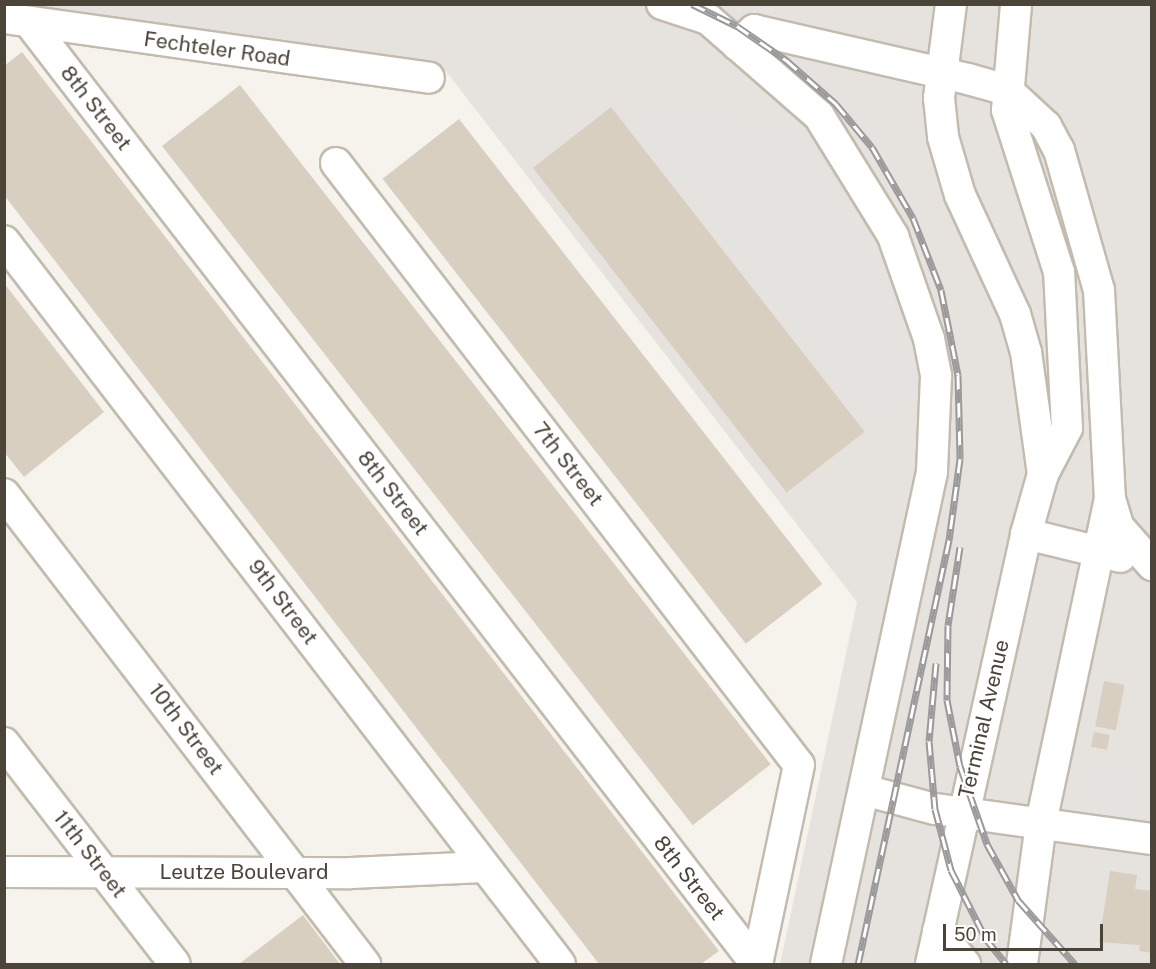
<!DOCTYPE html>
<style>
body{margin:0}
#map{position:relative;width:1156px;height:969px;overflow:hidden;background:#f6f3ec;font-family:"Public Sans",sans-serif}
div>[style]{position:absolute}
.industrial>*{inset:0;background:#e6e2dd}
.parking>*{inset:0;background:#e5e3e0}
.building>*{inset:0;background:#d8cfc1;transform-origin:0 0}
.roads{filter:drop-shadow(2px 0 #c2bbae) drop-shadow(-2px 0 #c2bbae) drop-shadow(0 2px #c2bbae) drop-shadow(0 -2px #c2bbae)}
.minor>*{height:30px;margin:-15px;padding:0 15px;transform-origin:15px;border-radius:15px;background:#fff}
.rail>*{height:7px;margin-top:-3.5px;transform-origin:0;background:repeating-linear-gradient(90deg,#fff 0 14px,#9a9a9a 0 28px);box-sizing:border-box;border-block:2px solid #9a9a9a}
span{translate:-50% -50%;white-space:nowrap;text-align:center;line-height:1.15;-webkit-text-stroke:5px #fff;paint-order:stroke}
.street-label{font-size:21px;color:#4b4439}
.frame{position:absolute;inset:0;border:6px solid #4b4439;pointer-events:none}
.scale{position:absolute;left:943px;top:924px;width:160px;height:27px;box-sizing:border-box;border:3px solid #4b4439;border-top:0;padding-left:8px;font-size:18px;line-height:21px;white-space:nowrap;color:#4b4439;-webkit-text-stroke:4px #fff;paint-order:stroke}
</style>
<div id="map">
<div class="industrial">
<div style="clip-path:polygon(1151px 5px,1151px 964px,780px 964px,857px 602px,445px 70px,5px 6px)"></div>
</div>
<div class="parking">
<div style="clip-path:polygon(640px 98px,807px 124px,905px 304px,921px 349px,926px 393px,867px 427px,620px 110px)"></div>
<div style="clip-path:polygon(1149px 635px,1151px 823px,1075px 812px,1083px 754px,1133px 762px)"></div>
</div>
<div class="building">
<div style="clip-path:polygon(22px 52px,719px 951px,701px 964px,599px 964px,4px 195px,4px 66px)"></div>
<div style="left:240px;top:85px;width:862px;height:99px;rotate:52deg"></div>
<div style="left:611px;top:107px;width:412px;height:99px;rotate:52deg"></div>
<div style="left:459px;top:119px;width:590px;height:97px;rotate:52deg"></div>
<div style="clip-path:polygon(4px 283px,104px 412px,24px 477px,4px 452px)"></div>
<div style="left:1104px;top:681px;width:21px;height:46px;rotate:11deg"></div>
<div style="left:1094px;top:732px;width:16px;height:15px;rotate:11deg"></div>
<div style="clip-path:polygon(1110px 871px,1137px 875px,1135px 889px,1152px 891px,1152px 953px,1139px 951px,1140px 945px,1099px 942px)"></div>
<div style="clip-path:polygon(303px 915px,340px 964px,239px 964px)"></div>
</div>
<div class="roads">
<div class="minor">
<div style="left:662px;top:4px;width:48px;rotate:18.1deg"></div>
<div style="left:708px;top:19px;width:147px;rotate:41.1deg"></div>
<div style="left:819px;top:116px;width:141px;rotate:58.3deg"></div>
<div style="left:893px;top:236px;width:109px;rotate:70.7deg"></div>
<div style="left:929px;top:339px;width:38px;rotate:79deg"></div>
<div style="left:936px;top:376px;width:96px;rotate:92.4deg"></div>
<div style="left:932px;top:472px;width:503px;rotate:102.16deg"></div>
<div style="left:951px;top:4px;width:95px;rotate:97.3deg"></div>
<div style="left:939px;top:98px;width:39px;rotate:84deg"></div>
<div style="left:943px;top:137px;width:60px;rotate:73.7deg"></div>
<div style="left:960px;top:195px;width:131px;rotate:65.2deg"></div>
<div style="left:1015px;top:314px;width:40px;rotate:74deg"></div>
<div style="left:1026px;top:352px;width:123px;rotate:82.1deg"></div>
<div style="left:4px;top:18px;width:429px;rotate:8deg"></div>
<div style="left:29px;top:22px;width:1190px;rotate:52.34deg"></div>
<div style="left:737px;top:45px;width:23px;rotate:-41deg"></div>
<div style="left:754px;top:30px;width:220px;rotate:12.9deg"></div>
<div style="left:968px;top:79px;width:41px;rotate:15.8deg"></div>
<div style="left:1007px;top:90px;width:53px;rotate:42.7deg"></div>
<div style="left:1046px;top:126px;width:27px;rotate:62deg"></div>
<div style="left:1059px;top:150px;width:146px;rotate:74.1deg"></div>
<div style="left:1099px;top:290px;width:209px;rotate:87deg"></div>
<div style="left:1110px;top:499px;width:28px;rotate:73deg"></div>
<div style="left:1118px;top:526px;width:52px;rotate:48.9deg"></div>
<div style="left:336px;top:163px;width:759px;rotate:52.44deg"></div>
<div style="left:799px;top:765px;width:203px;rotate:101.9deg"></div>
<div style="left:4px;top:241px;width:912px;rotate:52.44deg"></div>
<div style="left:4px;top:494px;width:593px;rotate:52.47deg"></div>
<div style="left:1026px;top:534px;width:97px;rotate:13.7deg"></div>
<div style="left:4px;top:743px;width:279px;rotate:52.3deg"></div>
<div style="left:864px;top:790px;width:73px;rotate:15deg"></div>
<div style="left:935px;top:809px;width:219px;rotate:7.9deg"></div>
<div style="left:4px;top:872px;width:347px;rotate:0.2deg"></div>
<div style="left:351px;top:873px;width:133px;rotate:-2.6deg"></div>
<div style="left:938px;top:931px;width:43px;rotate:50.7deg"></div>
<div style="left:931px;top:964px;width:440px;rotate:-77.5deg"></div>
<div style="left:1026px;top:534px;width:62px;rotate:-74.2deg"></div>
<div style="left:1043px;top:474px;width:52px;rotate:-62.4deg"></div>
<div style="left:1067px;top:428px;width:156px;rotate:-92.9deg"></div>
<div style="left:1059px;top:272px;width:170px;rotate:-107.8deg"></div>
<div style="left:1007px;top:110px;width:106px;rotate:-85.1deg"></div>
<div style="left:1022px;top:964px;width:142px;rotate:-82.3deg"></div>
<div style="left:1041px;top:823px;width:331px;rotate:-78deg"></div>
</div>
</div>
<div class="rail">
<div style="left:692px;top:4px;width:50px;rotate:26.1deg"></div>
<div style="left:737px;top:26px;width:60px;rotate:34.8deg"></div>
<div style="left:786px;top:60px;width:67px;rotate:41.3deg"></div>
<div style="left:836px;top:104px;width:56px;rotate:50.1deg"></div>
<div style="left:872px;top:147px;width:82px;rotate:60deg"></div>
<div style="left:913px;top:218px;width:77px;rotate:68.7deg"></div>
<div style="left:941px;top:290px;width:87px;rotate:78.7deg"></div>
<div style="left:958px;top:375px;width:84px;rotate:88.6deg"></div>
<div style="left:960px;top:459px;width:82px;rotate:97.7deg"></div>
<div style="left:949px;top:540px;width:434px;rotate:102.1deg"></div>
<div style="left:960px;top:547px;width:79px;rotate:98.7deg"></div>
<div style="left:948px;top:625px;width:75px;rotate:90.8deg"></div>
<div style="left:947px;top:700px;width:67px;rotate:78.9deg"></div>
<div style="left:960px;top:766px;width:83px;rotate:70.9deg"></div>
<div style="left:987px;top:844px;width:64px;rotate:61deg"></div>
<div style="left:1018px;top:900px;width:86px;rotate:48.3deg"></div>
<div style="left:936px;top:663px;width:78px;rotate:95.1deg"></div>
<div style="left:929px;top:741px;width:68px;rotate:85deg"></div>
<div style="left:935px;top:809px;width:63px;rotate:75.3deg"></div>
<div style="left:951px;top:870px;width:77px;rotate:63.1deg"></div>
<div style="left:986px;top:939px;width:32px;rotate:51deg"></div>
</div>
<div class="street-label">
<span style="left:217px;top:49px;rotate:8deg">Fechteler Road</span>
<span style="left:96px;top:108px;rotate:52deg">8th Street</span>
<span style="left:568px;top:464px;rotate:52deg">7th Street</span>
<span style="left:393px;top:493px;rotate:52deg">8th Street</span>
<span style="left:283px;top:602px;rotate:53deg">9th Street</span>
<span style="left:984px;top:719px;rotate:-77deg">Terminal Avenue</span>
<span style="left:186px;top:729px;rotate:53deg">10th Street</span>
<span style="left:90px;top:854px;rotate:52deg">11th Street</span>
<span style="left:244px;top:872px">Leutze Boulevard</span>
<span style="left:689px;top:878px;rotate:52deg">8th Street</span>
</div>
<div class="frame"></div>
<div class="scale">50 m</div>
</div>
